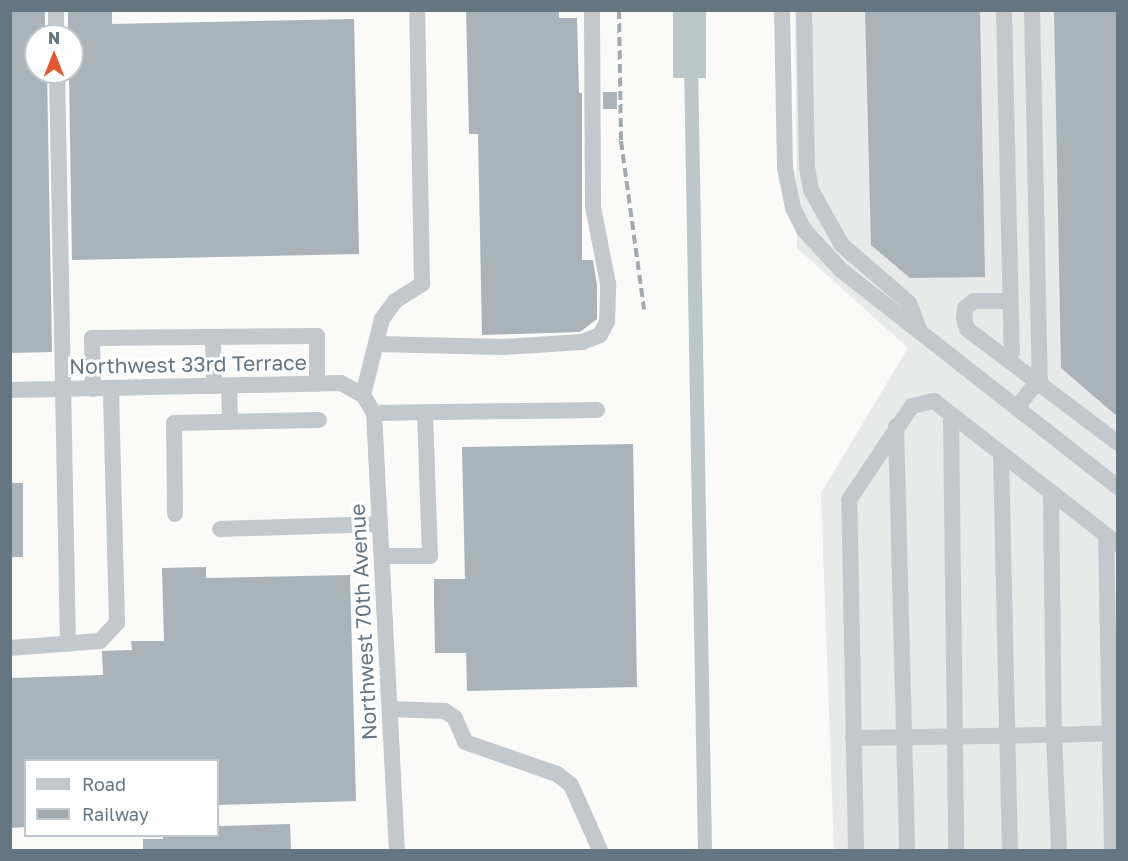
<!DOCTYPE html>
<style>
body{margin:0}
#map{position:relative;width:1128px;height:861px;overflow:hidden;background:#fafaf8;font-family:"Golos Text",sans-serif}
div>[style]{position:absolute}
.built>*{inset:0;background:#e8e9e9}
.water>*{inset:0;background:#bbc7cb;transform-origin:0 0}
.canal>*{height:14px;margin:-7px;padding:0 7px;transform-origin:7px;border-radius:7px;background:#bbc7cb}
.building>*{inset:0;background:#aab3b9;transform-origin:0 0}
.minor>*{height:16px;margin:-8px;padding:0 8px;transform-origin:8px;border-radius:8px;background:#c3c8cc}
.rail>*{height:4px;margin-top:-2px;transform-origin:0;background:repeating-linear-gradient(90deg,#a2aab0 0 9px,transparent 0 13.5px)}
span{translate:-50% -50%;white-space:nowrap;text-align:center;line-height:1.15;-webkit-text-stroke:6px #fff;paint-order:stroke}
.street-label{font-size:21px;color:#657683}
.frame{position:absolute;inset:0;border:12px solid #657683;pointer-events:none}
.legend{position:absolute;left:24px;top:759px;width:195px;height:78px;box-sizing:border-box;background:#fff;border:2px solid #c1c8cd;margin:0;padding:8px 10px;list-style:none;font-size:18px;color:#657683}
.legend li{display:flex;align-items:center;gap:12px;height:30px}
.legend b{width:30px;border:2px solid #c1c8cd}
.north{position:absolute;left:24px;top:24px;width:60px;height:60px;box-sizing:border-box;background:#fff;border:2px solid #c1c8cd;border-radius:50%;rotate:0deg;font-size:16px;font-weight:700;line-height:24px;text-align:center;color:#657683}
.north::after{content:'';display:block;margin:auto;width:21px;height:27px;background:#e4572e;clip-path:polygon(50% 0,100% 100%,50% 72%,0 100%)}
</style>
<div id="map">
<div class="built">
<div style="clip-path:polygon(795px 11px,1117px 11px,1117px 850px,834px 850px,821px 493px,908px 348px,797px 248px)"></div>
</div>
<div class="water">
<div style="left:673px;top:11px;width:33px;height:67px"></div>
</div>
<div class="canal">
<div style="left:691px;top:64px;width:786px;rotate:88.98deg"></div>
</div>
<div class="building">
<div style="clip-path:polygon(10px 10px,45px 10px,45px 36px,36px 36px,36px 72px,47px 72px,52px 352px,10px 353px)"></div>
<div style="clip-path:polygon(68px 10px,112px 10px,112px 24px,354px 19px,359px 254px,72px 260px,69px 72px,72px 72px,72px 36px,68px 36px)"></div>
<div style="clip-path:polygon(466px 10px,559px 10px,559px 18px,577px 18px,579px 93px,582px 93px,582px 260px,593px 260px,597px 285px,597px 319px,580px 332px,482px 335px,478px 134px,469px 134px)"></div>
<div style="clip-path:polygon(865px 10px,980px 10px,985px 277px,910px 278px,871px 245px)"></div>
<div style="clip-path:polygon(1054px 10px,1118px 10px,1118px 417px,1061px 368px)"></div>
<div style="left:617px;top:92px;width:17px;height:14px;rotate:90deg"></div>
<div style="clip-path:polygon(633px 444px,637px 687px,467px 691px,466px 653px,435px 653px,434px 601px,434px 579px,465px 579px,462px 447px)"></div>
<div style="left:10px;top:483px;width:13px;height:74px"></div>
<div style="clip-path:polygon(206px 567px,206px 578px,350px 575px,356px 801px,218px 805px,218px 760px,26px 760px,26px 827px,10px 828px,10px 678px,103px 675px,102px 651px,132px 650px,131px 641px,164px 641px,162px 568px)"></div>
<div style="clip-path:polygon(290px 824px,291px 850px,143px 850px,143px 839px,163px 839px,163px 836px,218px 836px,218px 826px)"></div>
</div>
<div class="minor">
<div style="left:56px;top:10px;width:26px;rotate:90deg"></div>
<div style="left:782px;top:10px;width:158px;rotate:88.9deg"></div>
<div style="left:785px;top:168px;width:41px;rotate:78.7deg"></div>
<div style="left:793px;top:208px;width:25px;rotate:63deg"></div>
<div style="left:804px;top:230px;width:54px;rotate:47.2deg"></div>
<div style="left:841px;top:270px;width:352px;rotate:38.1deg"></div>
<div style="left:804px;top:10px;width:157px;rotate:88.9deg"></div>
<div style="left:807px;top:167px;width:23px;rotate:80deg"></div>
<div style="left:811px;top:190px;width:63px;rotate:60.6deg"></div>
<div style="left:842px;top:245px;width:89px;rotate:40.9deg"></div>
<div style="left:909px;top:303px;width:31px;rotate:69deg"></div>
<div style="left:1004px;top:10px;width:342px;rotate:88.7deg"></div>
<div style="left:1012px;top:352px;width:8px;rotate:130deg"></div>
<div style="left:1032px;top:10px;width:368px;rotate:88.8deg"></div>
<div style="left:1040px;top:378px;width:5px;rotate:127deg"></div>
<div style="left:1037px;top:382px;width:101px;rotate:37deg"></div>
<div style="left:57px;top:72px;width:571px;rotate:88.9deg"></div>
<div style="left:1010px;top:301px;width:36px;rotate:180deg"></div>
<div style="left:974px;top:301px;width:11px;rotate:142deg"></div>
<div style="left:965px;top:308px;width:11px;rotate:95deg"></div>
<div style="left:964px;top:319px;width:10px;rotate:73deg"></div>
<div style="left:967px;top:329px;width:88px;rotate:37.1deg"></div>
<div style="left:1037px;top:382px;width:33px;rotate:128deg"></div>
<div style="left:213px;top:337px;width:49px;rotate:88.8deg"></div>
<div style="left:376px;top:344px;width:127px;rotate:1.4deg"></div>
<div style="left:503px;top:347px;width:79px;rotate:-3.6deg"></div>
<div style="left:582px;top:342px;width:19px;rotate:-21deg"></div>
<div style="left:600px;top:335px;width:15px;rotate:-62deg"></div>
<div style="left:607px;top:322px;width:38px;rotate:-88deg"></div>
<div style="left:608px;top:284px;width:78px;rotate:-101deg"></div>
<div style="left:593px;top:207px;width:197px;rotate:-90.3deg"></div>
<div style="left:229px;top:386px;width:36px;rotate:88deg"></div>
<div style="left:93px;top:389px;width:51px;rotate:-91.1deg"></div>
<div style="left:92px;top:338px;width:225px;rotate:-0.5deg"></div>
<div style="left:317px;top:336px;width:48px;rotate:90deg"></div>
<div style="left:10px;top:390px;width:331px;rotate:-1.2deg"></div>
<div style="left:341px;top:383px;width:25px;rotate:29deg"></div>
<div style="left:363px;top:395px;width:21px;rotate:59deg"></div>
<div style="left:374px;top:413px;width:438px;rotate:87deg"></div>
<div style="left:363px;top:395px;width:78px;rotate:-76deg"></div>
<div style="left:382px;top:319px;width:22px;rotate:-54deg"></div>
<div style="left:395px;top:301px;width:32px;rotate:-32deg"></div>
<div style="left:422px;top:284px;width:274px;rotate:-91deg"></div>
<div style="left:374px;top:413px;width:223px;rotate:-0.8deg"></div>
<div style="left:951px;top:418px;width:432px;rotate:89.3deg"></div>
<div style="left:896px;top:426px;width:424px;rotate:88.5deg"></div>
<div style="left:1001px;top:457px;width:393px;rotate:88.7deg"></div>
<div style="left:1051px;top:496px;width:239px;rotate:89.3deg"></div>
<div style="left:1054px;top:735px;width:64px;rotate:-1.8deg"></div>
<div style="left:175px;top:514px;width:91px;rotate:-90.6deg"></div>
<div style="left:174px;top:423px;width:145px;rotate:-1.2deg"></div>
<div style="left:220px;top:529px;width:160px;rotate:-1.8deg"></div>
<div style="left:1106px;top:536px;width:314px;rotate:88.9deg"></div>
<div style="left:382px;top:556px;width:48px"></div>
<div style="left:430px;top:556px;width:144px;rotate:-92deg"></div>
<div style="left:10px;top:648px;width:90px;rotate:-4.4deg"></div>
<div style="left:100px;top:641px;width:25px;rotate:-47deg"></div>
<div style="left:117px;top:623px;width:235px;rotate:-91.5deg"></div>
<div style="left:390px;top:709px;width:55px;rotate:2.1deg"></div>
<div style="left:445px;top:711px;width:12px;rotate:35deg"></div>
<div style="left:455px;top:718px;width:26px;rotate:67deg"></div>
<div style="left:465px;top:742px;width:97px;rotate:19.2deg"></div>
<div style="left:557px;top:774px;width:18px;rotate:38deg"></div>
<div style="left:571px;top:785px;width:71px;rotate:66deg"></div>
<div style="left:853px;top:738px;width:201px;rotate:-0.9deg"></div>
<div style="left:1054px;top:735px;width:115px;rotate:87.5deg"></div>
<div style="left:856px;top:850px;width:350px;rotate:-91.1deg"></div>
<div style="left:849px;top:500px;width:113px;rotate:-56.2deg"></div>
<div style="left:912px;top:406px;width:23px;rotate:-13deg"></div>
<div style="left:934px;top:401px;width:233px;rotate:37.9deg"></div>
</div>
<div class="rail">
<div style="left:619px;top:10px;width:131px;rotate:89.1deg"></div>
<div style="left:621px;top:141px;width:170px;rotate:82.2deg"></div>
</div>
<div class="street-label">
<span style="left:188px;top:364px;rotate:-1deg">Northwest 33rd Terrace</span>
<span style="left:363px;top:622px;rotate:-93deg">Northwest 70th Avenue</span>
</div>
<div class="frame"></div>
<ul class="legend">
<li><b style="height:8px;background:#c3c8cc"></b>Road</li>
<li><b style="height:8px;background:#a2aab0"></b>Railway</li>
</ul>
<div class="north">N</div>
</div>
